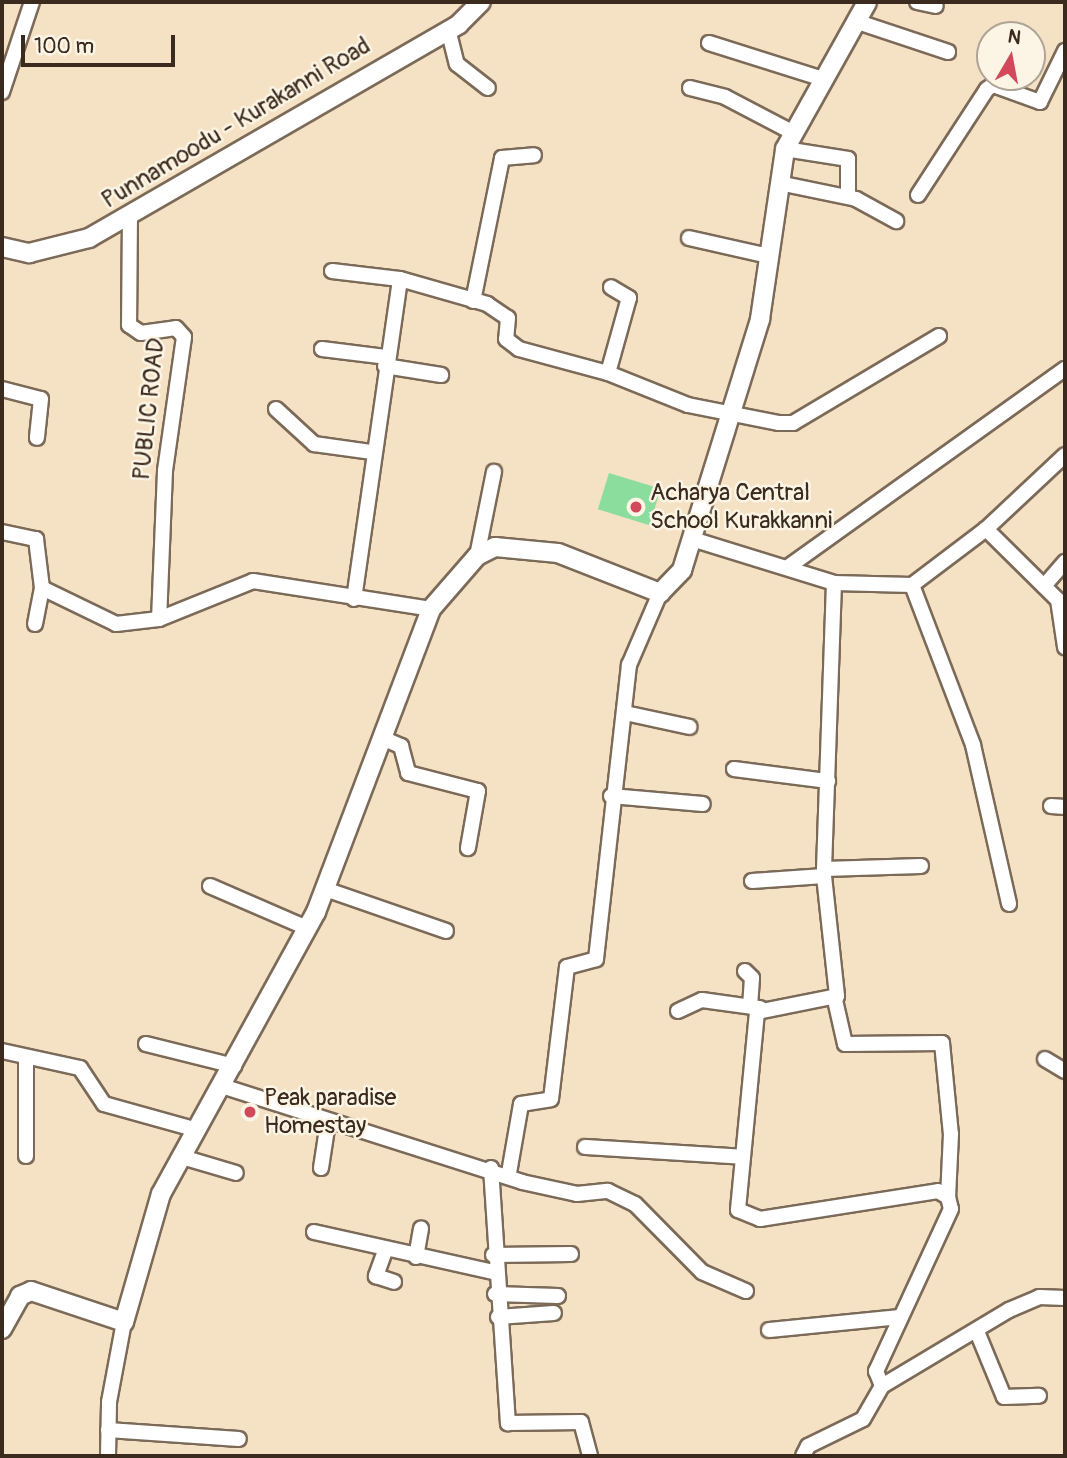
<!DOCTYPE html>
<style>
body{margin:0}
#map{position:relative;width:1067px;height:1458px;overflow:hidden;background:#f5e1c4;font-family:Pangolin,sans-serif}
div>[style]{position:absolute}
.green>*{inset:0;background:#8bdd9e;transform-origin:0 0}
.roads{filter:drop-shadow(2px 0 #7c6a58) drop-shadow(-2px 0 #7c6a58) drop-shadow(0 2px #7c6a58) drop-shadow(0 -2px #7c6a58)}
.minor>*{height:14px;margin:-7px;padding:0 7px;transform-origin:7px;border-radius:7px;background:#fff}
.major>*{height:18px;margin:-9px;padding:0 9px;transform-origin:9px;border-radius:9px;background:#fff}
.dots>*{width:19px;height:19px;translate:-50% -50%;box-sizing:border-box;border:4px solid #fcf5e5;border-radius:50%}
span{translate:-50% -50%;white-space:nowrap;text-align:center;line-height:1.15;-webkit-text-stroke:5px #fcf5e5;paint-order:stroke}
.street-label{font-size:24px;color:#3b2a1e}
.poi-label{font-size:24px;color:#3b2a1e}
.left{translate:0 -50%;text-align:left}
.frame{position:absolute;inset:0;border:4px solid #3b2a1e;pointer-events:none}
.north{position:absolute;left:976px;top:21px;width:70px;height:70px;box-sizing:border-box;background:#fcf5e5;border:2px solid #afa495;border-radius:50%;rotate:10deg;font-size:19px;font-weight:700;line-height:28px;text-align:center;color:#3b2a1e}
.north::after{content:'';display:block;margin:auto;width:24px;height:32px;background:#d1495b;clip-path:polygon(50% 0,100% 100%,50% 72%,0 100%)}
.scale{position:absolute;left:21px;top:35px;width:154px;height:32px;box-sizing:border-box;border:4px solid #3b2a1e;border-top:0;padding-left:9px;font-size:21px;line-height:24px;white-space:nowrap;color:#3b2a1e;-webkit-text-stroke:5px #fcf5e5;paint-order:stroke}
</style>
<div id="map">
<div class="green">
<div style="left:609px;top:473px;width:54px;height:38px;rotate:17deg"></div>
</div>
<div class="roads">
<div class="minor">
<div style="left:917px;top:2px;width:19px;rotate:12deg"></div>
<div style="left:858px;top:22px;width:95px;rotate:18.4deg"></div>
<div style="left:448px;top:29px;width:36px;rotate:76deg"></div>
<div style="left:457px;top:64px;width:39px;rotate:38deg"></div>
<div style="left:709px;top:43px;width:120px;rotate:17.5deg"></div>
<div style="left:690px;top:88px;width:36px;rotate:14deg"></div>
<div style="left:725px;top:97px;width:76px;rotate:27.6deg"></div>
<div style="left:2px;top:92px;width:95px;rotate:-71.6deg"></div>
<div style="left:785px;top:149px;width:64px;rotate:9deg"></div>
<div style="left:848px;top:159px;width:33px;rotate:90deg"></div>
<div style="left:779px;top:183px;width:79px;rotate:11.7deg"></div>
<div style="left:856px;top:199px;width:46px;rotate:28.8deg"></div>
<div style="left:918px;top:195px;width:126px;rotate:-56.9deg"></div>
<div style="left:987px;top:89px;width:7px;rotate:-34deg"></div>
<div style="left:993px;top:85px;width:50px;rotate:19.9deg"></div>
<div style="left:1040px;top:102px;width:57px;rotate:-63.9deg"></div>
<div style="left:130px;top:214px;width:111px;rotate:90.5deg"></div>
<div style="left:129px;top:325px;width:14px;rotate:34deg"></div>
<div style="left:141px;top:333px;width:35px;rotate:-8deg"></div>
<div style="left:176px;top:328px;width:12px;rotate:48deg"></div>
<div style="left:184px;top:337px;width:135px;rotate:98.1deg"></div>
<div style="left:165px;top:471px;width:148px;rotate:92.3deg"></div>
<div style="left:689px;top:238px;width:82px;rotate:12.7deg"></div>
<div style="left:332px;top:271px;width:68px;rotate:6.7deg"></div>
<div style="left:473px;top:301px;width:146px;rotate:-78.5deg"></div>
<div style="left:502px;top:158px;width:32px;rotate:-5deg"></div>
<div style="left:322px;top:349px;width:64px;rotate:7.1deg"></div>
<div style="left:385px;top:366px;width:57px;rotate:9.1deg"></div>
<div style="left:608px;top:373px;width:78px;rotate:-74.4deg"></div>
<div style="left:629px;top:298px;width:21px;rotate:-149deg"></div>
<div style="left:2px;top:389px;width:40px;rotate:14.4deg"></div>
<div style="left:41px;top:399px;width:39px;rotate:96deg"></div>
<div style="left:276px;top:409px;width:52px;rotate:42.6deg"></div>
<div style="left:314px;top:444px;width:59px;rotate:7.9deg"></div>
<div style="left:986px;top:529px;width:108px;rotate:-43.1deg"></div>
<div style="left:2px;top:532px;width:35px;rotate:12deg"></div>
<div style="left:36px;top:539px;width:49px;rotate:83deg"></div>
<div style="left:42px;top:588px;width:82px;rotate:25.9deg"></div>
<div style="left:116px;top:624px;width:43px;rotate:-6.6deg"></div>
<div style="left:159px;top:619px;width:101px;rotate:-22deg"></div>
<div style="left:253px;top:581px;width:180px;rotate:8.9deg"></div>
<div style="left:692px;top:539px;width:149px;rotate:17.2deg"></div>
<div style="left:834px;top:583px;width:78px;rotate:1.5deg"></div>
<div style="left:912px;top:585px;width:93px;rotate:-37.1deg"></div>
<div style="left:986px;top:529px;width:101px;rotate:44.6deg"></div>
<div style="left:1058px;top:600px;width:48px;rotate:81.5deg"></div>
<div style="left:477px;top:556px;width:86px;rotate:-78.6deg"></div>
<div style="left:788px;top:567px;width:340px;rotate:-35.6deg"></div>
<div style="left:834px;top:583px;width:293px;rotate:92deg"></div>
<div style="left:824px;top:876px;width:121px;rotate:83.8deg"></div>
<div style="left:837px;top:996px;width:82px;rotate:168.7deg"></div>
<div style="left:757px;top:1012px;width:199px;rotate:95.5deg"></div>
<div style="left:738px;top:1210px;width:24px;rotate:22deg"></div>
<div style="left:760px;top:1219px;width:180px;rotate:-8.9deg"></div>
<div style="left:938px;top:1191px;width:12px;rotate:31deg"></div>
<div style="left:948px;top:1197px;width:12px;rotate:76deg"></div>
<div style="left:951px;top:1209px;width:179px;rotate:114.8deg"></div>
<div style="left:876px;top:1371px;width:16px;rotate:68deg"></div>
<div style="left:912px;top:585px;width:171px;rotate:69.1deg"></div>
<div style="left:973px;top:745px;width:163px;rotate:77.2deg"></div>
<div style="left:1044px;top:586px;width:32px;rotate:-49deg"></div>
<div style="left:354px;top:599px;width:323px;rotate:-81.8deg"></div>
<div style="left:400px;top:279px;width:91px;rotate:16deg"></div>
<div style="left:487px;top:304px;width:25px;rotate:34deg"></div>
<div style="left:508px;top:318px;width:21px;rotate:95deg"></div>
<div style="left:506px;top:339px;width:16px;rotate:38deg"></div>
<div style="left:519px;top:349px;width:92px;rotate:15.1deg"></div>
<div style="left:608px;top:373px;width:86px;rotate:21.8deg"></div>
<div style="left:688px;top:405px;width:93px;rotate:11.2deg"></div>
<div style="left:779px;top:423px;width:14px"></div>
<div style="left:793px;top:423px;width:170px;rotate:-30.8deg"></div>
<div style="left:35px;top:624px;width:37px;rotate:-79deg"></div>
<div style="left:625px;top:713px;width:66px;rotate:12.2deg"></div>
<div style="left:382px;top:738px;width:21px;rotate:23deg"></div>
<div style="left:401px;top:746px;width:28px;rotate:75deg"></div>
<div style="left:408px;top:773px;width:72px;rotate:14.4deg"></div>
<div style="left:478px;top:791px;width:58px;rotate:100deg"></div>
<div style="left:734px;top:769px;width:95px;rotate:7.3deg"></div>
<div style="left:611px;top:796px;width:92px;rotate:5deg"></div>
<div style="left:1051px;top:806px;width:14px;rotate:4deg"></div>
<div style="left:824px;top:869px;width:97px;rotate:-1.8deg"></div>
<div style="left:752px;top:881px;width:72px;rotate:-4deg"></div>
<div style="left:210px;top:886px;width:106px;rotate:23.4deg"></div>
<div style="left:325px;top:889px;width:128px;rotate:19.1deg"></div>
<div style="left:745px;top:971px;width:10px;rotate:45deg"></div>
<div style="left:752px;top:978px;width:27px;rotate:94deg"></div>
<div style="left:835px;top:1000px;width:45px;rotate:77.2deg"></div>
<div style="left:845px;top:1044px;width:97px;rotate:-0.6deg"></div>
<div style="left:942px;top:1043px;width:91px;rotate:84.4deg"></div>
<div style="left:951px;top:1134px;width:63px;rotate:92.7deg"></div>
<div style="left:678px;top:1011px;width:26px;rotate:-25deg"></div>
<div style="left:702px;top:1000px;width:59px;rotate:7.9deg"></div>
<div style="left:146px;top:1044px;width:91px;rotate:14deg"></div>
<div style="left:2px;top:1051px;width:80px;rotate:12.3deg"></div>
<div style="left:80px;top:1068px;width:43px;rotate:56.3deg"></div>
<div style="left:104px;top:1104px;width:97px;rotate:15.6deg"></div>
<div style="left:1045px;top:1059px;width:23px;rotate:31deg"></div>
<div style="left:26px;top:1060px;width:96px;rotate:90deg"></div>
<div style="left:225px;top:1087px;width:312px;rotate:17.7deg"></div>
<div style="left:522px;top:1182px;width:56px;rotate:12.3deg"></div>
<div style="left:577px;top:1194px;width:31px;rotate:-6deg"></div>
<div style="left:608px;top:1191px;width:30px;rotate:26deg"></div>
<div style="left:635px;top:1204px;width:95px;rotate:45.4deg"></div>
<div style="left:702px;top:1272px;width:48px;rotate:23.4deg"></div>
<div style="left:585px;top:1147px;width:158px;rotate:3.6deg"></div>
<div style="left:182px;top:1157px;width:56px;rotate:16.5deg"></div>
<div style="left:321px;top:1168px;width:47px;rotate:-81.3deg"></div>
<div style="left:491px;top:1168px;width:256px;rotate:86.2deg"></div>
<div style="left:508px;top:1423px;width:73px;rotate:-0.8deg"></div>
<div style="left:581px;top:1422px;width:35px;rotate:75deg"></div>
<div style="left:509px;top:1173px;width:70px;rotate:-80.1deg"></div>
<div style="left:521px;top:1104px;width:30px;rotate:-9deg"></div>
<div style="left:551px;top:1099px;width:133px;rotate:-83.1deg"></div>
<div style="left:567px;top:967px;width:30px;rotate:-15deg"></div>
<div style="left:596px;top:959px;width:296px;rotate:-83.6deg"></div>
<div style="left:629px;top:665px;width:78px;rotate:-66.7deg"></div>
<div style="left:314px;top:1232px;width:183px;rotate:12.6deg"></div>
<div style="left:385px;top:1251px;width:27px;rotate:110deg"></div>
<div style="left:376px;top:1276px;width:19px;rotate:18deg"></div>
<div style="left:493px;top:1255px;width:78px;rotate:-0.7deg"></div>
<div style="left:416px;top:1257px;width:29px;rotate:-80deg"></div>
<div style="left:495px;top:1294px;width:63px;rotate:1.8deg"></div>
<div style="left:498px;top:1317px;width:56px;rotate:-4.1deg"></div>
<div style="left:769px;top:1330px;width:132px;rotate:-5.7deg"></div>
<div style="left:978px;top:1334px;width:68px;rotate:67.6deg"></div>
<div style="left:1004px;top:1397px;width:35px;rotate:-2deg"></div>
<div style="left:108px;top:1430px;width:131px;rotate:3.9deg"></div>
<div style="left:108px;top:1456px;width:54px;rotate:-88.9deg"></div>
<div style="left:109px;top:1402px;width:81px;rotate:-79.4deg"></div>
<div style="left:803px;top:1456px;width:11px;rotate:-63deg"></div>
<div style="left:808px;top:1446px;width:61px;rotate:-26.1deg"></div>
<div style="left:863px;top:1419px;width:38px;rotate:-60deg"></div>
<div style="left:882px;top:1386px;width:148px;rotate:-30.9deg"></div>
<div style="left:1009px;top:1310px;width:33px;rotate:-23deg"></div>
<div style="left:1039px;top:1297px;width:26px;rotate:2deg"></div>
</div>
<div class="major">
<div style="left:2px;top:247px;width:28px;rotate:13deg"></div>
<div style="left:29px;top:253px;width:62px;rotate:-14deg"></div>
<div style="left:89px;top:238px;width:427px;rotate:-30deg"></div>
<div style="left:459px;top:24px;width:31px;rotate:-45deg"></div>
<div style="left:2px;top:1329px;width:38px;rotate:-61deg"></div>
<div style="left:20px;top:1296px;width:12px;rotate:-24deg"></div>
<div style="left:31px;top:1291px;width:98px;rotate:18.4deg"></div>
<div style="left:124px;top:1322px;width:133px;rotate:-73.9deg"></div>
<div style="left:161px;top:1194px;width:322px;rotate:-61.2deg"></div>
<div style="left:316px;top:912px;width:324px;rotate:-69.2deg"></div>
<div style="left:431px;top:609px;width:70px;rotate:-49deg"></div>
<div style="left:477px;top:556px;width:20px;rotate:-27deg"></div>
<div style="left:495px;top:547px;width:63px;rotate:5.4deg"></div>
<div style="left:558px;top:553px;width:110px;rotate:21.4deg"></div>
<div style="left:660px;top:593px;width:32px;rotate:-46deg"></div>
<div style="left:682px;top:570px;width:263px;rotate:-72.7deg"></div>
<div style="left:760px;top:319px;width:172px;rotate:-81.6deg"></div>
<div style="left:785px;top:149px;width:168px;rotate:-60.8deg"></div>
</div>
</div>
<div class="dots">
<div style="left:636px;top:507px;background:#d1495b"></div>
<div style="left:250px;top:1112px;background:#d1495b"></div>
</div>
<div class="street-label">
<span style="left:236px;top:123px;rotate:-31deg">Punnamoodu - Kurakanni Road</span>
<span style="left:149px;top:409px;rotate:-84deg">PUBLIC ROAD</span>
</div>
<div class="poi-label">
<span class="left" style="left:650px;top:507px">Acharya Central<br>School Kurakkanni</span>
<span class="left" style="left:264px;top:1112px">Peak paradise<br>Homestay</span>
</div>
<div class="frame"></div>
<div class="north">N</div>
<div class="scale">100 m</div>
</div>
